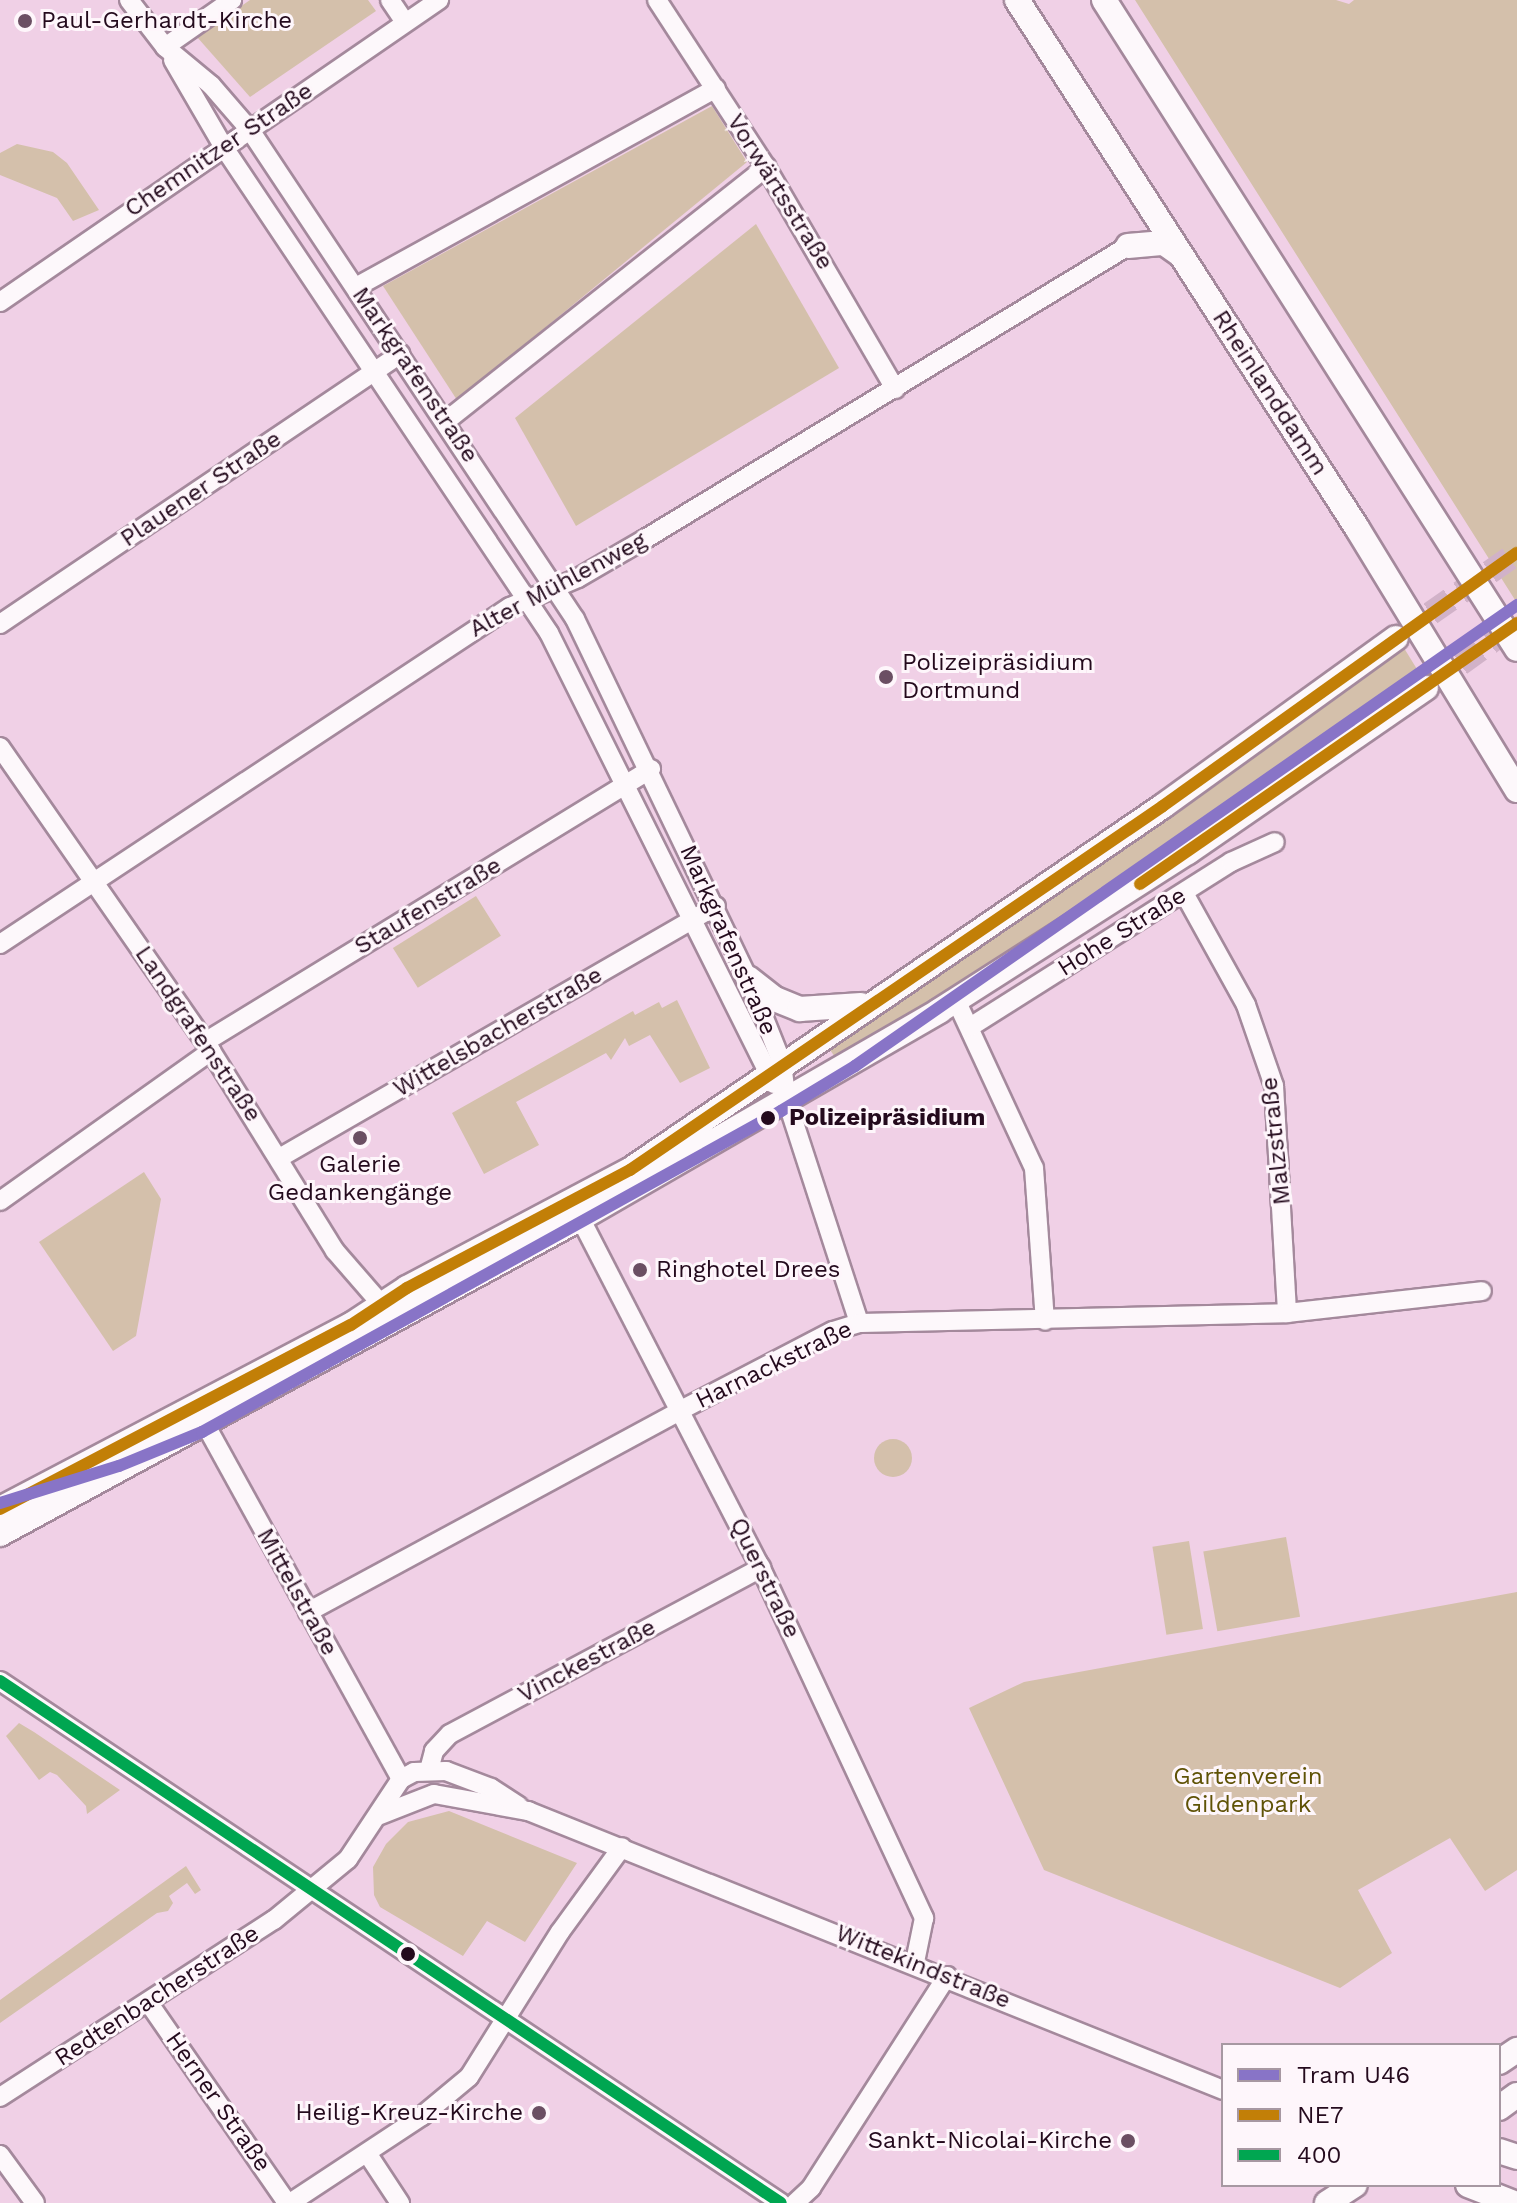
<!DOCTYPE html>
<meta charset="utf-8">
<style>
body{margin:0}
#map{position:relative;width:1517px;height:2203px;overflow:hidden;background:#f0d0e6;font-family:"Work Sans",sans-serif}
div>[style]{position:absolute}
.green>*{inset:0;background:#d4c0ab;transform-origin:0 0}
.round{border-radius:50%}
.major-tunnel>*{height:24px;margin-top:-12px;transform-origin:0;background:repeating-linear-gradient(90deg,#d1b2c8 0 24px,transparent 0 36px)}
.roads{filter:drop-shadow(2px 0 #a4899c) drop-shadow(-2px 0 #a4899c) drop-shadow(0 2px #a4899c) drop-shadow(0 -2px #a4899c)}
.minor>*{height:18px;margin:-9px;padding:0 9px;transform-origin:9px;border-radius:9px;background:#fdf8fb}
.major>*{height:24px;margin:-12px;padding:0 12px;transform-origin:12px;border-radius:12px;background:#fdf8fb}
.bus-1>*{height:12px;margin:-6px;padding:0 6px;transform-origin:6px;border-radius:6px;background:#c27f07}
.bus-2>*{height:12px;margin:-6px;padding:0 6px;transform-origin:6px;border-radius:6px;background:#00a651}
.tram-1>*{height:12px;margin:-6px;padding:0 6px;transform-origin:6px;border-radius:6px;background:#8874c7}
.dots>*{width:22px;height:22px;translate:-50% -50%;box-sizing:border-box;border:4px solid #fef6fb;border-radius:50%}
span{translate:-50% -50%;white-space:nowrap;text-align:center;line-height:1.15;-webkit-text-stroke:6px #fef6fb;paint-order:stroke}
.poi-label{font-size:24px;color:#240a1d}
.left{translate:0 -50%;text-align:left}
.right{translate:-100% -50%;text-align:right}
.street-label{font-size:24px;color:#240a1d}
.stop-label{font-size:24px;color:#240a1d;font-weight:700}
.park-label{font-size:24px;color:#5f5206}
.legend{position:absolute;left:1221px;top:2043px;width:280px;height:144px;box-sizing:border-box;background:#fef6fb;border:2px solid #a798a2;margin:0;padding:10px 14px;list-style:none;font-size:24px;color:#240a1d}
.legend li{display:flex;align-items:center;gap:16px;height:40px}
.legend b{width:40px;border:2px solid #a798a2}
</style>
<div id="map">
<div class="green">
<div style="clip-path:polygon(250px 0,368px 0,376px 11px,250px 97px,197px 37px)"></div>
<div style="clip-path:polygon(1135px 0,1336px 0,1349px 4px,1354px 0,1517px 0,1517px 603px)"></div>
<div style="clip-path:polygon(712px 106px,747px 162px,457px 400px,383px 286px)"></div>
<div style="clip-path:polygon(17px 144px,53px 152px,67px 163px,99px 210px,73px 221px,57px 198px,0 175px,0 153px)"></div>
<div style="clip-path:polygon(756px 224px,839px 368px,576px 526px,515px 418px)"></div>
<div style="clip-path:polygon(1404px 648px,1423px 679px,1129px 880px,837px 1060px,826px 1044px)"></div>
<div style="left:476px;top:896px;width:47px;height:98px;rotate:58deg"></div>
<div style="clip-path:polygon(677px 1000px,710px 1068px,680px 1083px,650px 1035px,629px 1046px,625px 1038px,611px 1060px,606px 1053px,516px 1102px,539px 1145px,484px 1174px,452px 1113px,633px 1011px,635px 1015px,659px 1002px,662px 1008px)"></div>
<div style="clip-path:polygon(144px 1172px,161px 1199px,136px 1336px,113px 1351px,39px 1242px)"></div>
<div class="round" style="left:874px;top:1439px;width:38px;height:38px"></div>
<div style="left:1286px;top:1537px;width:81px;height:84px;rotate:80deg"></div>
<div style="left:1189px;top:1541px;width:89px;height:37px;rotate:81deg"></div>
<div style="clip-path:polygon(1517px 1592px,1517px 1870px,1485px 1891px,1450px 1838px,1358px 1890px,1392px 1953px,1340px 1988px,1044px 1870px,969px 1708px,1024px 1682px)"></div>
<div style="clip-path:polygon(19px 1723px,34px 1732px,120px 1790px,87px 1814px,86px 1806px,57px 1775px,50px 1772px,39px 1780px,6px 1736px)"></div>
<div style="clip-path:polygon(449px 1811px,577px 1863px,525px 1942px,487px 1921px,463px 1956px,380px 1907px,374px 1895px,373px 1867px,386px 1844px,408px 1822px)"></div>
<div style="clip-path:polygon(186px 1866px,201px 1890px,195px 1894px,187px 1883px,169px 1896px,173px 1903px,168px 1911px,157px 1913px,0 2023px,0 2000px)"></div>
</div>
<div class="major-tunnel">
<div style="left:1401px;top:634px;width:141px;rotate:-34.9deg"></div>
<div style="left:1431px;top:685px;width:106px;rotate:-35.8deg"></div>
</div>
<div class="roads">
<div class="minor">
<div style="left:129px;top:0;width:59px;rotate:52.5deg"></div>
<div style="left:165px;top:47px;width:60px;rotate:39.6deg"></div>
<div style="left:211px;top:85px;width:60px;rotate:49.1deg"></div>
<div style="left:250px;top:130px;width:587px;rotate:56.39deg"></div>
<div style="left:575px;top:619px;width:399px;rotate:64.3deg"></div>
<div style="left:748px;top:978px;width:92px;rotate:68.2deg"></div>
<div style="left:782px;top:1063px;width:38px;rotate:83deg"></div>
<div style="left:787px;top:1101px;width:233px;rotate:72deg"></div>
<div style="left:390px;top:0;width:25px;rotate:56deg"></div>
<div style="left:657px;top:0;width:199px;rotate:56.9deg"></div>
<div style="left:766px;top:167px;width:257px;rotate:59.8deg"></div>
<div style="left:165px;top:47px;width:82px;rotate:-35deg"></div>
<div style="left:173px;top:60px;width:99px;rotate:59.8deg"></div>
<div style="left:223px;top:146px;width:586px;rotate:56.2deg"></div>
<div style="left:549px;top:633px;width:504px;rotate:63.49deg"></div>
<div style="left:356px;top:287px;width:411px;rotate:-28.9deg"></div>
<div style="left:0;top:302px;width:533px;rotate:-34.53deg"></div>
<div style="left:446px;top:421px;width:409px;rotate:-38.4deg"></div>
<div style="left:0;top:624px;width:483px;rotate:-34deg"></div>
<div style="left:0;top:747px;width:370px;rotate:55.2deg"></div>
<div style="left:211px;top:1051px;width:235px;rotate:58.2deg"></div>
<div style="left:335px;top:1251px;width:81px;rotate:49deg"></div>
<div style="left:1184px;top:893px;width:128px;rotate:61deg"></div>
<div style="left:1246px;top:1005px;width:86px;rotate:70.9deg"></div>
<div style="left:1274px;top:1086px;width:227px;rotate:86.7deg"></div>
<div style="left:0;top:944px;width:611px;rotate:-33.46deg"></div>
<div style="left:510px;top:607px;width:74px;rotate:-23.1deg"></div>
<div style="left:578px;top:578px;width:78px;rotate:-30.2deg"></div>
<div style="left:645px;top:539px;width:565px;rotate:-31.24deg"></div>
<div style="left:956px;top:1000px;width:185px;rotate:65.1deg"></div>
<div style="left:1034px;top:1168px;width:153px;rotate:85.9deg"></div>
<div style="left:970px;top:1027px;width:309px;rotate:-32.3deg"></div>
<div style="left:1231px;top:862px;width:48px;rotate:-24.4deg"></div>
<div style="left:205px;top:1042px;width:523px;rotate:-31.47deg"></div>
<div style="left:281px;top:1157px;width:502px;rotate:-29.99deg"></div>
<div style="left:0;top:1201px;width:259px;rotate:-35.4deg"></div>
<div style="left:576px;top:1210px;width:399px;rotate:62.7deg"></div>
<div style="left:759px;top:1564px;width:391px;rotate:65deg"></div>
<div style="left:924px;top:1918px;width:45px;rotate:101.6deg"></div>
<div style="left:199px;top:1413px;width:418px;rotate:61.1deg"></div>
<div style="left:308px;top:1612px;width:424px;rotate:-28.4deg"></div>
<div style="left:681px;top:1410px;width:171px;rotate:-27.5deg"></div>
<div style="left:833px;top:1331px;width:27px;rotate:-17deg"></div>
<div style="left:859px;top:1323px;width:428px;rotate:-1.3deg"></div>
<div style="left:1287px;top:1313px;width:196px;rotate:-6.4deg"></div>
<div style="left:0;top:1681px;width:939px;rotate:33.76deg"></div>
<div style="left:429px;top:1770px;width:20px;rotate:-75deg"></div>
<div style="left:434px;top:1751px;width:23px;rotate:-47deg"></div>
<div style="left:450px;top:1734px;width:353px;rotate:-28.1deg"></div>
<div style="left:380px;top:1815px;width:58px;rotate:-21.3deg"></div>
<div style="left:434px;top:1794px;width:96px;rotate:10.3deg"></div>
<div style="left:528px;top:1811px;width:749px;rotate:21.87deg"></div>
<div style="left:148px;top:2002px;width:244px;rotate:55.3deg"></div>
<div style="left:0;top:2097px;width:326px;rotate:-32.9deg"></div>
<div style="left:274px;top:1920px;width:96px;rotate:-39.5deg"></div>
<div style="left:348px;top:1859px;width:96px;rotate:-56.5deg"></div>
<div style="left:401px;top:1779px;width:15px;rotate:-28deg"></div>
<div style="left:414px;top:1772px;width:32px;rotate:-2deg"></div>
<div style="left:446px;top:1771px;width:48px;rotate:20.7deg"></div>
<div style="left:491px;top:1788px;width:33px;rotate:33deg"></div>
<div style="left:367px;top:2153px;width:60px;rotate:56.6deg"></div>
<div style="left:0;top:2155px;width:59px;rotate:53.9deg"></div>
<div style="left:290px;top:2203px;width:158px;rotate:-33.4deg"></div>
<div style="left:422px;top:2116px;width:61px;rotate:-39.7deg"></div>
<div style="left:469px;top:2077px;width:171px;rotate:-57.9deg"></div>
<div style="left:560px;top:1932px;width:105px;rotate:-53.9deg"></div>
<div style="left:795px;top:2203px;width:22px;rotate:-43deg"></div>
<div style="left:811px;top:2188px;width:252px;rotate:-57.3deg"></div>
</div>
<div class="major">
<div style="left:1017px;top:0;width:628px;rotate:57.22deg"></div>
<div style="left:1357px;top:528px;width:307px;rotate:58.6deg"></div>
<div style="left:1104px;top:0;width:769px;rotate:57.53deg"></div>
<div style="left:1128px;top:246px;width:36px;rotate:-5deg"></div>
<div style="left:1164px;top:243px;width:19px;rotate:35deg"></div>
<div style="left:748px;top:978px;width:34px;rotate:38deg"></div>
<div style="left:775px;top:999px;width:27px;rotate:22deg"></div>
<div style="left:800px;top:1009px;width:61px;rotate:-3.8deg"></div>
<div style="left:0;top:1509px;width:396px;rotate:-27.7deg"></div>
<div style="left:351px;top:1325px;width:67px;rotate:-33.5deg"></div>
<div style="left:407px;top:1288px;width:252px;rotate:-27.9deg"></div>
<div style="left:630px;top:1170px;width:645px;rotate:-34.33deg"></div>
<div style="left:1163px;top:806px;width:287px;rotate:-35.8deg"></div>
<div style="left:0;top:1534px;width:661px;rotate:-28.54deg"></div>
<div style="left:581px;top:1218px;width:414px;rotate:-30deg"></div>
<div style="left:939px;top:1011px;width:295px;rotate:-32.6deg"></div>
<div style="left:1188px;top:852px;width:289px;rotate:-34.6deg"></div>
<div style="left:1499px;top:2062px;width:22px;rotate:-34deg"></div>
<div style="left:1499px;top:2108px;width:22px;rotate:-36deg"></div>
<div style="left:1499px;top:2151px;width:19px;rotate:18deg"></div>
<div style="left:1468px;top:2185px;width:49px;rotate:21.4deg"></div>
<div style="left:1327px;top:2203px;width:33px;rotate:-33deg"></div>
</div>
</div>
<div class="bus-1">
<div style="left:1140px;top:884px;width:459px;rotate:-34.7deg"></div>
<div style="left:0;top:1509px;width:396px;rotate:-27.7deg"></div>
<div style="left:351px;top:1325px;width:67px;rotate:-33.5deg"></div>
<div style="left:407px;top:1288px;width:252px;rotate:-27.9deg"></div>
<div style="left:630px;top:1170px;width:645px;rotate:-34.33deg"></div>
<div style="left:1163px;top:806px;width:435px;rotate:-35.6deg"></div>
</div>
<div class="bus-2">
<div style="left:0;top:1681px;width:939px;rotate:33.76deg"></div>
</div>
<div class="tram-1">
<div style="left:0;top:1503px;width:125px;rotate:-17.3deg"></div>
<div style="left:119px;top:1466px;width:90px;rotate:-22.3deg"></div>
<div style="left:202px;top:1432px;width:662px;rotate:-29deg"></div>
<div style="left:781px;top:1111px;width:87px;rotate:-31.3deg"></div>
<div style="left:855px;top:1066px;width:807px;rotate:-34.85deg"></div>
</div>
<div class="dots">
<div style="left:25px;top:21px;background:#6b4f63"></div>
<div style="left:886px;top:677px;background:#6b4f63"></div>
<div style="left:768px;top:1118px;background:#240a1d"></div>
<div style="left:360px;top:1138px;background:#6b4f63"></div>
<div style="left:640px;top:1270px;background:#6b4f63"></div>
<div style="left:408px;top:1954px;background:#240a1d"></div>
<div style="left:539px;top:2113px;background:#6b4f63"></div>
<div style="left:1128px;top:2141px;background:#6b4f63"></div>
</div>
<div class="poi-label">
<span class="left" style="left:41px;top:21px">Paul-Gerhardt-Kirche</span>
<span class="left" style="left:902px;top:677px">Polizeipräsidium<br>Dortmund</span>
<span style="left:360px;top:1179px">Galerie<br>Gedankengänge</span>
<span class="left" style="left:656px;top:1270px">Ringhotel Drees</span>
<span class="right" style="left:523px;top:2113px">Heilig-Kreuz-Kirche</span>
<span class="right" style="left:1112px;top:2141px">Sankt-Nicolai-Kirche</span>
</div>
<div class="street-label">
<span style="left:219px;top:150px;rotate:-34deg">Chemnitzer Straße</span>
<span style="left:780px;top:192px;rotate:58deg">Vorwärtsstraße</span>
<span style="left:415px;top:375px;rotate:56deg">Markgrafenstraße</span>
<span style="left:1270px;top:393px;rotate:57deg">Rheinlanddamm</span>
<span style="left:201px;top:489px;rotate:-34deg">Plauener Straße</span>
<span style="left:558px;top:585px;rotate:-28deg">Alter Mühlenweg</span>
<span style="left:428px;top:906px;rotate:-31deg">Staufenstraße</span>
<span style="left:1122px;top:932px;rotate:-32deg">Hohe Straße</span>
<span style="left:728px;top:940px;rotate:66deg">Markgrafenstraße</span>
<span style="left:498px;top:1032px;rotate:-30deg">Wittelsbacherstraße</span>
<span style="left:198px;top:1034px;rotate:56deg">Landgrafenstraße</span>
<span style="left:1276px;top:1141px;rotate:-96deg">Malzstraße</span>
<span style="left:774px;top:1365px;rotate:-26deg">Harnackstraße</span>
<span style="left:765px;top:1578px;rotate:64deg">Querstraße</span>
<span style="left:297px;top:1592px;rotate:61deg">Mittelstraße</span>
<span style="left:587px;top:1661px;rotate:-28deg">Vinckestraße</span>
<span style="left:923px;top:1967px;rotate:22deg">Wittekindstraße</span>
<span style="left:157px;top:1996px;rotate:-33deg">Redtenbacherstraße</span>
<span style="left:218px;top:2102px;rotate:55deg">Herner Straße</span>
</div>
<div class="stop-label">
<span class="left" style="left:789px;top:1118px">Polizeipräsidium</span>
</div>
<div class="park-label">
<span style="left:1248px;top:1791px">Gartenverein<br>Gildenpark</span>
</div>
<ul class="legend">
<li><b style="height:10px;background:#8874c7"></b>Tram U46</li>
<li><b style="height:10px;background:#c27f07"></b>NE7</li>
<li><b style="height:10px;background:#00a651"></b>400</li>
</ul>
</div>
